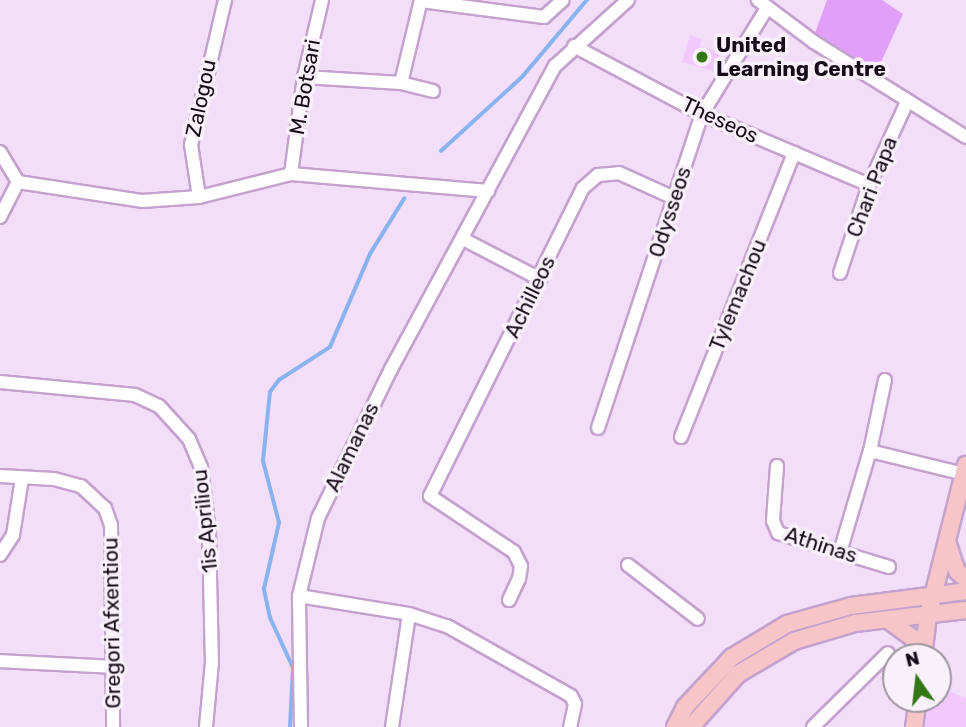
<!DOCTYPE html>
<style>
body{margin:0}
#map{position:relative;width:966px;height:727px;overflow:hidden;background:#f3defa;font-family:Rubik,sans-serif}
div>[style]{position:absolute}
.built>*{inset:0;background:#f1c9fd}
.green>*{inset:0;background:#e29ff7}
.stream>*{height:3.5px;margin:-1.75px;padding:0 1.75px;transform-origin:1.75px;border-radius:1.75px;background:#8ab2ee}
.roads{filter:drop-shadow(2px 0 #c3a2cd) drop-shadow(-2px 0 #c3a2cd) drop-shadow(0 2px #c3a2cd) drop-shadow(0 -2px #c3a2cd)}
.minor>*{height:12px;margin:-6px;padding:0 6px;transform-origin:6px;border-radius:6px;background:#fff}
.major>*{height:16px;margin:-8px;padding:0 8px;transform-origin:8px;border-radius:8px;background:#f7c5c7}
.dots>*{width:19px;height:19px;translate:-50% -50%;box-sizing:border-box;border:4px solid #f8f1fa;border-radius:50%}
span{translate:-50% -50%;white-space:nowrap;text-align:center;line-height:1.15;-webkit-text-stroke:7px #f8f1fa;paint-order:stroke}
.poi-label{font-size:21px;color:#170b1a;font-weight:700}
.left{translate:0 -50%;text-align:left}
.street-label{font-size:21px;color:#170b1a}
.north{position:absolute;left:882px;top:643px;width:70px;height:70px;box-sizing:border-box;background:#f8f1fa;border:2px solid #9e95a0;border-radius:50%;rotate:346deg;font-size:19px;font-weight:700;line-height:28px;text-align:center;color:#170b1a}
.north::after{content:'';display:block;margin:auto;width:24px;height:32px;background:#357716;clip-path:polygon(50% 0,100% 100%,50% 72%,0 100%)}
</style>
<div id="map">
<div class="built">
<div style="clip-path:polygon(690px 35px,702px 39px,700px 46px,721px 52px,715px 72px,682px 62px)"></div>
<div style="clip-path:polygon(938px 687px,966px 698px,966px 727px,923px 727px,928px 699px,938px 699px)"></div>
</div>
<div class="green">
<div style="clip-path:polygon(827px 0,882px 0,903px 14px,877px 71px,815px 33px)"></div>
</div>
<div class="stream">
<div style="left:441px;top:151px;width:111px;rotate:-42.4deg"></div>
<div style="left:523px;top:76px;width:99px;rotate:-49.9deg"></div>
<div style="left:290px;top:727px;width:59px;rotate:-87.1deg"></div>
<div style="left:293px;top:668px;width:55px;rotate:-114.7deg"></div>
<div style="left:270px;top:618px;width:30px;rotate:-102deg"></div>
<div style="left:264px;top:589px;width:68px;rotate:-77.2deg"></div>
<div style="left:279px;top:523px;width:64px;rotate:-104.5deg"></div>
<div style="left:263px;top:461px;width:69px;rotate:-84.2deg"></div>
<div style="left:270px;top:392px;width:15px;rotate:-53deg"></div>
<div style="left:279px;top:380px;width:61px;rotate:-32.9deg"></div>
<div style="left:330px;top:347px;width:101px;rotate:-66.7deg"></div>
<div style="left:370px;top:254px;width:65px;rotate:-58.3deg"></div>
</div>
<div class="roads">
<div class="minor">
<div style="left:758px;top:0;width:70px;rotate:36.9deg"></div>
<div style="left:814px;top:42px;width:179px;rotate:32deg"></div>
<div style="left:421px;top:1px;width:124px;rotate:7.4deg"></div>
<div style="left:544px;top:17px;width:25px;rotate:-42deg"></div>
<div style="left:574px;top:46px;width:145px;rotate:28deg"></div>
<div style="left:702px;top:114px;width:181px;rotate:23deg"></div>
<div style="left:304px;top:77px;width:97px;rotate:3.5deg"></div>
<div style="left:401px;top:83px;width:85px;rotate:-76.5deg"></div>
<div style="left:401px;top:83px;width:33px;rotate:14deg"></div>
<div style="left:0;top:152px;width:35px;rotate:59deg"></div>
<div style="left:291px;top:174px;width:98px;rotate:-82.4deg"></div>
<div style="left:304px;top:77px;width:79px;rotate:-76.8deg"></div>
<div style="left:18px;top:182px;width:125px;rotate:8.7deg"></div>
<div style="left:142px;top:201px;width:57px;rotate:-4deg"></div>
<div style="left:199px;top:197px;width:95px;rotate:-14deg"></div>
<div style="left:291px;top:174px;width:198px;rotate:4.9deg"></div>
<div style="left:199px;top:197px;width:53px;rotate:-98.7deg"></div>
<div style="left:191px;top:145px;width:149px;rotate:-76.8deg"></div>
<div style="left:0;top:217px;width:39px;rotate:-63deg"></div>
<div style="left:463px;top:239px;width:87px;rotate:27.5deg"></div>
<div style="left:840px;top:273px;width:93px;rotate:-71.8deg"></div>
<div style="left:869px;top:185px;width:91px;rotate:-65.4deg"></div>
<div style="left:885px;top:380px;width:73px;rotate:101.9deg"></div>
<div style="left:870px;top:451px;width:97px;rotate:13.7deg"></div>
<div style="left:0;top:382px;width:136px;rotate:5.5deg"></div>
<div style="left:135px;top:395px;width:26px;rotate:25deg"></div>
<div style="left:159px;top:406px;width:45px;rotate:47.7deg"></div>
<div style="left:189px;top:439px;width:30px;rotate:67deg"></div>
<div style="left:201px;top:467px;width:65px;rotate:83deg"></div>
<div style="left:209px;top:532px;width:130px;rotate:88.7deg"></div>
<div style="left:212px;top:662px;width:65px;rotate:95.3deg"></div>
<div style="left:598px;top:428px;width:331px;rotate:-71.7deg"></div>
<div style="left:702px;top:114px;width:124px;rotate:-58.5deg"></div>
<div style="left:681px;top:437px;width:306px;rotate:-68.3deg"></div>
<div style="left:777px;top:466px;width:55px;rotate:94.2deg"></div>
<div style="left:773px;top:521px;width:13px;rotate:67deg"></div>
<div style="left:778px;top:533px;width:116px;rotate:17deg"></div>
<div style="left:0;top:476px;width:54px;rotate:3.2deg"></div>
<div style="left:54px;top:479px;width:28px;rotate:15deg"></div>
<div style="left:81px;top:486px;width:33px;rotate:43deg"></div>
<div style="left:105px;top:508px;width:18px;rotate:71deg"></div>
<div style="left:111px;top:525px;width:202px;rotate:89.4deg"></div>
<div style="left:840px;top:552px;width:105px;rotate:-73.5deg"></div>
<div style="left:0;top:555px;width:24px;rotate:-57deg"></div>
<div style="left:13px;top:535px;width:58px;rotate:-81deg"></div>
<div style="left:628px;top:565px;width:88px;rotate:37.6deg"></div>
<div style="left:299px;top:596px;width:111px;rotate:9.3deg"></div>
<div style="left:409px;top:614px;width:40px;rotate:18deg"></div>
<div style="left:447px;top:626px;width:142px;rotate:29.4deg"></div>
<div style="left:571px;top:696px;width:9px;rotate:63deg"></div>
<div style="left:575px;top:704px;width:24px;rotate:102deg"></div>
<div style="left:509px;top:600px;width:23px;rotate:-65deg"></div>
<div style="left:519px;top:579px;width:13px;rotate:-81deg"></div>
<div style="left:521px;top:566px;width:16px;rotate:-117deg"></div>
<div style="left:514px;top:552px;width:101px;rotate:-146.3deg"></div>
<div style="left:430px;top:496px;width:344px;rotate:-63.6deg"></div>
<div style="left:583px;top:188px;width:20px;rotate:-41deg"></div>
<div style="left:598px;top:175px;width:21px;rotate:-5deg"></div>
<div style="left:619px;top:173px;width:60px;rotate:24.4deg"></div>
<div style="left:0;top:661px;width:115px;rotate:3deg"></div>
<div style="left:301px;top:727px;width:131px;rotate:-90.9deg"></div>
<div style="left:299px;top:596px;width:80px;rotate:-76.3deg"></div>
<div style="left:318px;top:518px;width:166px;rotate:-63.9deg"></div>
<div style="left:391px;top:369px;width:345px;rotate:-61.6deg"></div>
<div style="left:555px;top:66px;width:98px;rotate:-42.1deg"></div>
<div style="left:392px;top:727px;width:114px;rotate:-81.4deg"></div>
<div style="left:813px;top:727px;width:105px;rotate:-44.6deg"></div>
</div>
<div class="major">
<div style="left:948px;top:544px;width:28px;rotate:72deg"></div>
<div style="left:957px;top:571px;width:12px;rotate:42deg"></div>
<div style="left:888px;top:620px;width:31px;rotate:36deg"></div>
<div style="left:913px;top:638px;width:20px;rotate:72deg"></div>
<div style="left:923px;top:657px;width:41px;rotate:-83deg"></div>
<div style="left:928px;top:616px;width:156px;rotate:-75.9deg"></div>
<div style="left:675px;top:727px;width:22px;rotate:-63deg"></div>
<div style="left:685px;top:707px;width:69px;rotate:-46.8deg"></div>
<div style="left:732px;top:657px;width:64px;rotate:-31deg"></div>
<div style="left:787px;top:624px;width:66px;rotate:-15.7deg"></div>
<div style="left:851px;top:606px;width:116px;rotate:-7.4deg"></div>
<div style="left:691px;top:727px;width:71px;rotate:-48.4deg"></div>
<div style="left:738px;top:674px;width:65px;rotate:-30.5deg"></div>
<div style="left:794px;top:641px;width:64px;rotate:-16.4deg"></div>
<div style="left:855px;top:623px;width:112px;rotate:-6.7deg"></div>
<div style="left:914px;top:727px;width:28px;rotate:-82deg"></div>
</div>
</div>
<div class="dots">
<div style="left:702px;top:57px;background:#357716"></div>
</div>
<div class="poi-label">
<span class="left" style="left:716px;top:57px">United<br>Learning Centre</span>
</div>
<div class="street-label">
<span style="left:305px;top:87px;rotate:-80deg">M. Botsari</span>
<span style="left:201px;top:98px;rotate:-78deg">Zalogou</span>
<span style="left:720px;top:120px;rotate:25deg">Theseos</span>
<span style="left:872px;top:187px;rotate:-69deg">Chari Papa</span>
<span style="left:670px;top:212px;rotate:-72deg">Odysseos</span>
<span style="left:738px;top:295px;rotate:-68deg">Tylemachou</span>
<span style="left:530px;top:297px;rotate:-64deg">Achilleos</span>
<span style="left:352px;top:447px;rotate:-64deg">Alamanas</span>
<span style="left:205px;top:521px;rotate:-96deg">1is Apriliou</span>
<span style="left:821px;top:545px;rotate:18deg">Athinas</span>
<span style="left:112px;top:623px;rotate:-91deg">Gregori Afxentiou</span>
</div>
<div class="north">N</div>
</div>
